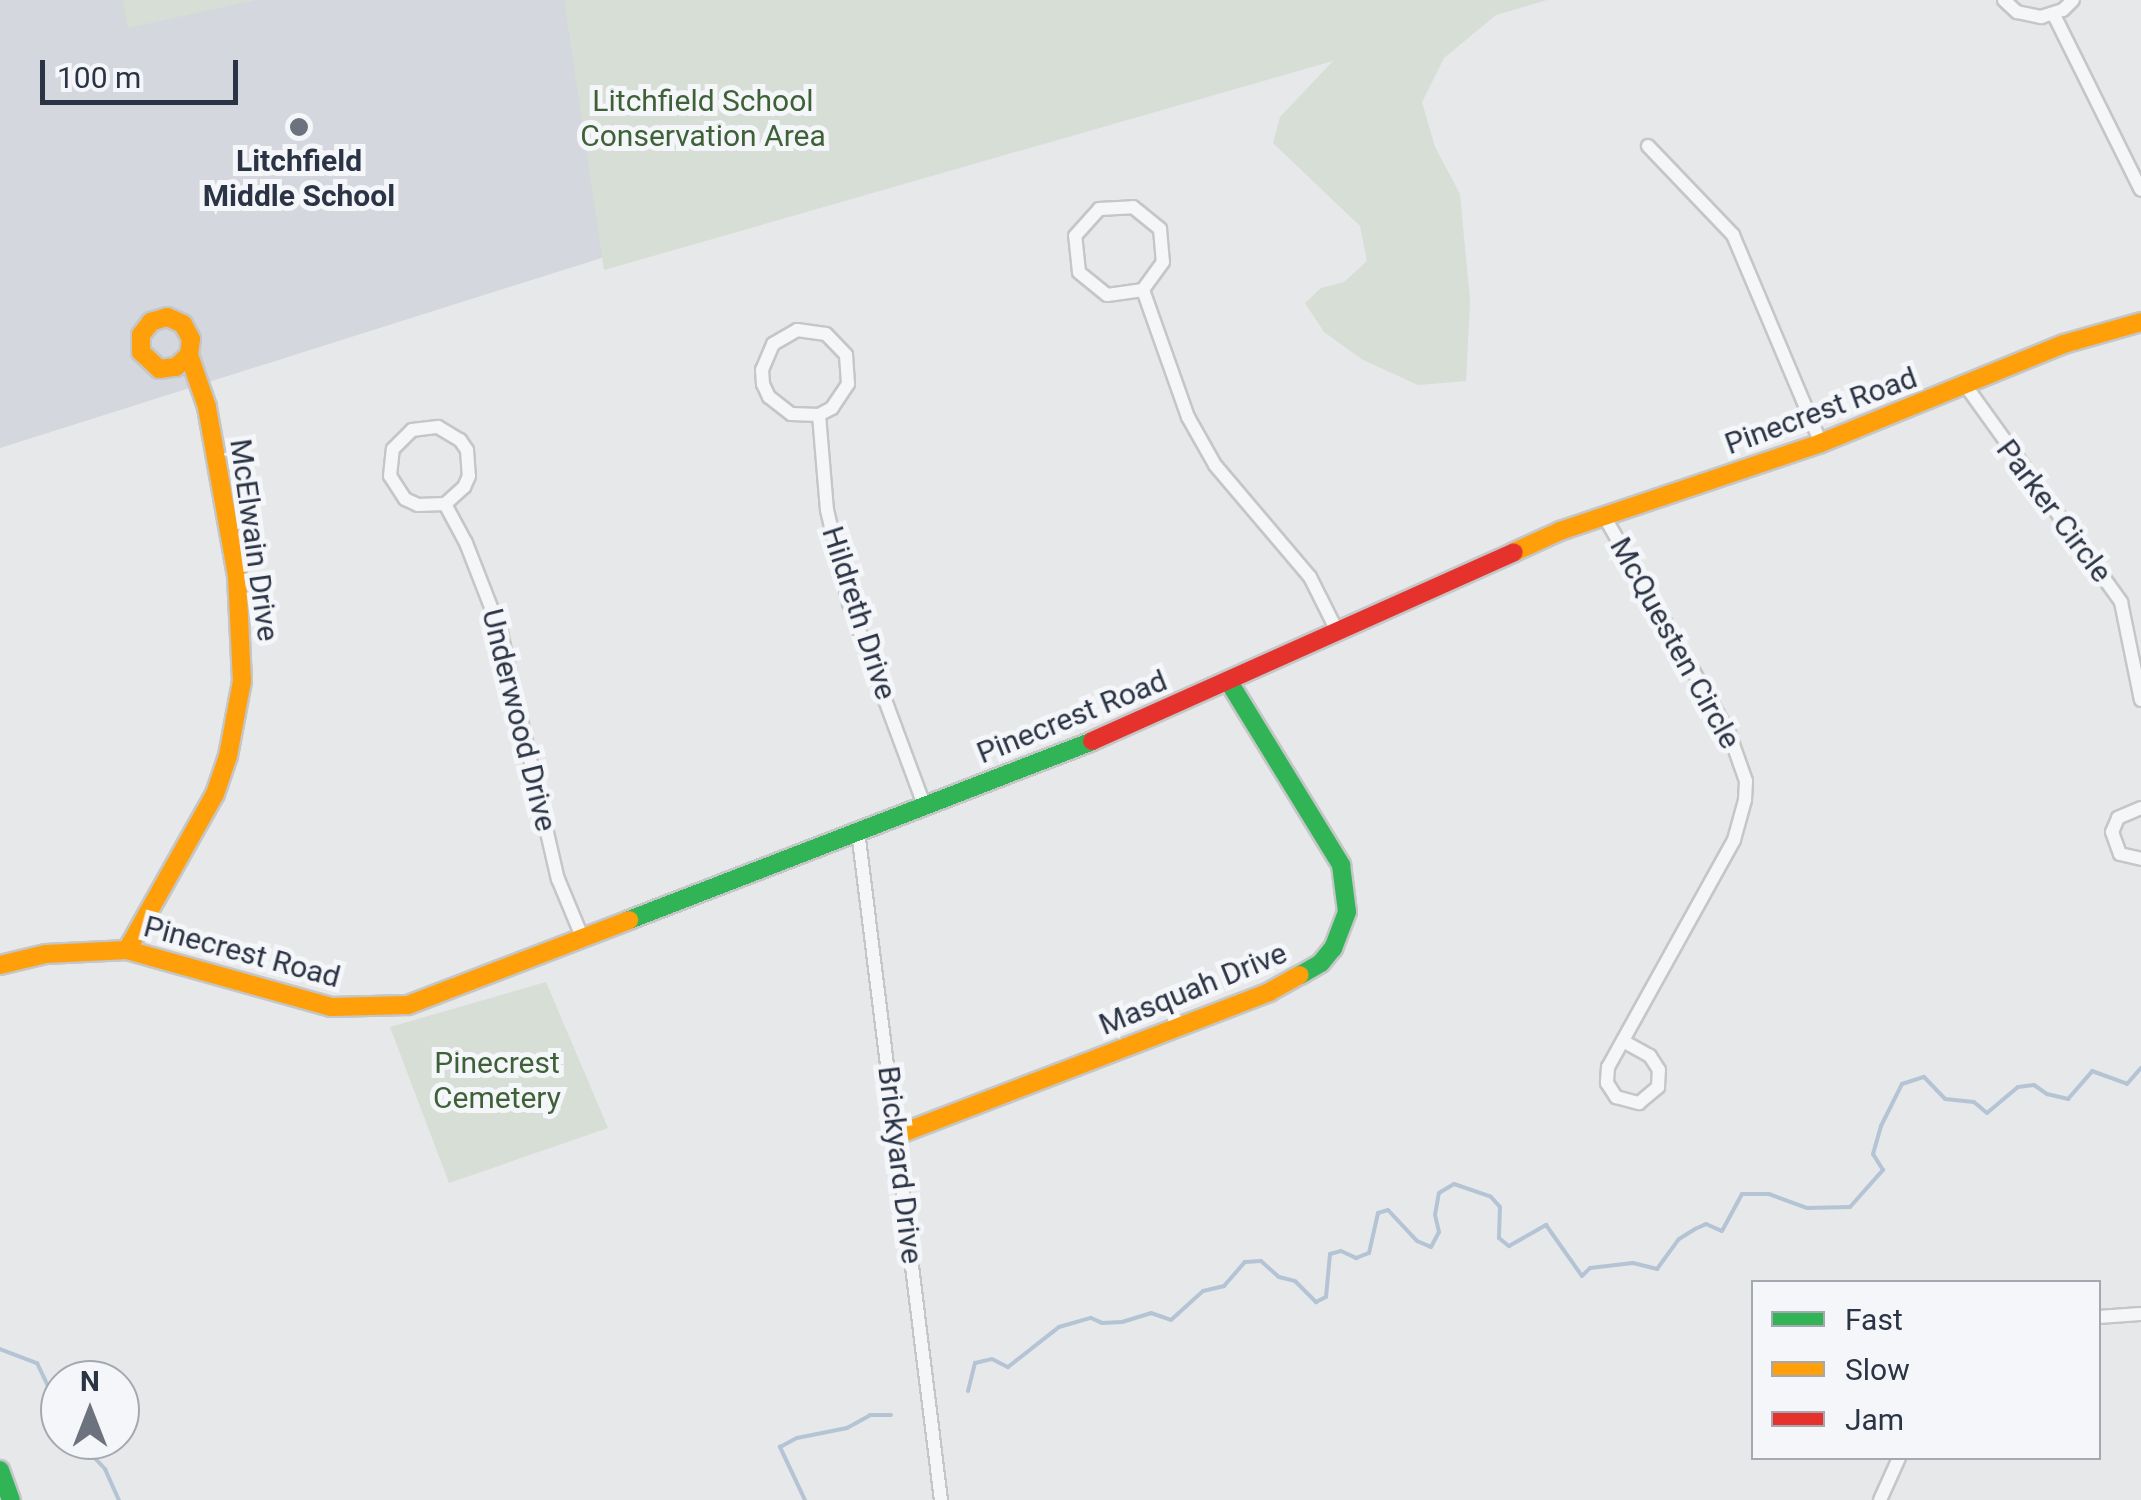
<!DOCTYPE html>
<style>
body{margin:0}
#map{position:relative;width:2141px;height:1500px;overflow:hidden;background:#e6e8ea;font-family:Roboto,sans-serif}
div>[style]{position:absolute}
.built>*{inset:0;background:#d4d7dd}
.green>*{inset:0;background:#d6ded6}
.stream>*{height:4px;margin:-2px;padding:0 2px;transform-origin:2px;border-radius:2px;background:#b4c4d5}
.roads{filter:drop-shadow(2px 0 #c4c6c8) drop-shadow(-2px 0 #c4c6c8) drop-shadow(0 2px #c4c6c8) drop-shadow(0 -2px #c4c6c8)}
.street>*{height:12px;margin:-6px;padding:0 6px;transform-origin:6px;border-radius:6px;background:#f5f6f7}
.fast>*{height:18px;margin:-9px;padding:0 9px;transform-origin:9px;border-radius:9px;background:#30b455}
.slow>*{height:18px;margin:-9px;padding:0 9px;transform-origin:9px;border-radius:9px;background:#ff9f0a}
.jam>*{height:18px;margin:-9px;padding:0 9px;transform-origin:9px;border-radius:9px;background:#e5322d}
.dots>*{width:28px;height:28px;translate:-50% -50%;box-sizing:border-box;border:5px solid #f4f6f9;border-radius:50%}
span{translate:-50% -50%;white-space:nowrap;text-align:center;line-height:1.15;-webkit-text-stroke:10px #f4f6f9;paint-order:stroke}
.park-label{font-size:30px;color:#3f6138}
.poi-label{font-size:30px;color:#2b3445;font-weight:700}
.street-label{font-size:30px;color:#2b3445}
.legend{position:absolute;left:1751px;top:1280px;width:350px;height:180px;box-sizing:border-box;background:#f4f6f9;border:2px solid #a4a8b1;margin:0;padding:12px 18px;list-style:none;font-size:30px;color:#2b3445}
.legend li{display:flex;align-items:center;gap:20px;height:50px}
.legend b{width:50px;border:2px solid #a4a8b1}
.north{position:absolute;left:40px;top:1360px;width:100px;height:100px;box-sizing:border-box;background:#f4f6f9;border:2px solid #a4a8b1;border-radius:50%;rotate:0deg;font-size:28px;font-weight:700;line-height:40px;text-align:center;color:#2b3445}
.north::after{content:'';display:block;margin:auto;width:35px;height:45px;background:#6c737f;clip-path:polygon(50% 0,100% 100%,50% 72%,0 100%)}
.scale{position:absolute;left:40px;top:60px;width:198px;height:45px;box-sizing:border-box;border:5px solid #2b3445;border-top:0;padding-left:12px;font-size:30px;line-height:35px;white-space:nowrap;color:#2b3445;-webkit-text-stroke:8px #f4f6f9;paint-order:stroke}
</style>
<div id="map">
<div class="built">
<div style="clip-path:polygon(0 0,583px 0,614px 254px,0 448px)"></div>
</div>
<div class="green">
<div style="clip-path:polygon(122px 0,256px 0,128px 28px)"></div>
<div style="clip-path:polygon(564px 0,1547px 0,1496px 15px,1444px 58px,1422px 102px,1435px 147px,1460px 194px,1470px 301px,1466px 381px,1418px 385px,1363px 360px,1324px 332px,1305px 303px,1321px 288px,1344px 282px,1367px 261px,1360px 226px,1273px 143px,1280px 117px,1333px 61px,604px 270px)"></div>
<div style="clip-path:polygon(546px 982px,608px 1128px,449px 1183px,390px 1027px)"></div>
</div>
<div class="stream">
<div style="left:0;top:1349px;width:40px;rotate:21deg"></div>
<div style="left:37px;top:1363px;width:53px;rotate:64.4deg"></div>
<div style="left:968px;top:1391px;width:29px;rotate:-76deg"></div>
<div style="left:975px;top:1363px;width:17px;rotate:-13deg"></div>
<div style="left:992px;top:1359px;width:18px;rotate:27deg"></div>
<div style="left:1008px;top:1367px;width:65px;rotate:-38.1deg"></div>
<div style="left:1059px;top:1327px;width:33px;rotate:-16deg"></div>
<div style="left:1091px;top:1318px;width:12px;rotate:24deg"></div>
<div style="left:1102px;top:1323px;width:20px;rotate:-3deg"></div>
<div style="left:1122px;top:1322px;width:30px;rotate:-17deg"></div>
<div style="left:1151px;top:1313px;width:21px;rotate:19deg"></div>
<div style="left:1171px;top:1320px;width:43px;rotate:-42.2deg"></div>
<div style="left:1203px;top:1291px;width:22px;rotate:-13deg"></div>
<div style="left:1224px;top:1286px;width:32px;rotate:-49deg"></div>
<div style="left:1245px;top:1262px;width:16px;rotate:-4deg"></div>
<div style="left:1261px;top:1261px;width:24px;rotate:42deg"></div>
<div style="left:1279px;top:1277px;width:16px;rotate:14deg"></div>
<div style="left:1295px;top:1281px;width:30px;rotate:45deg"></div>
<div style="left:1316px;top:1302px;width:11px;rotate:-27deg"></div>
<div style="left:1326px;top:1297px;width:43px;rotate:-84.7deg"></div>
<div style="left:1330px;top:1254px;width:11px;rotate:-15deg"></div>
<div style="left:1341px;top:1251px;width:17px;rotate:25deg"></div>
<div style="left:1356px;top:1258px;width:14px;rotate:-21deg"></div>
<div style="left:1369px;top:1253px;width:41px;rotate:-77.3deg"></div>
<div style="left:1378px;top:1213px;width:10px;rotate:-17deg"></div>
<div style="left:1388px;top:1210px;width:42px;rotate:46.9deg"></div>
<div style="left:1417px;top:1241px;width:15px;rotate:23deg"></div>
<div style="left:1431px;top:1247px;width:17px;rotate:-62deg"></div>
<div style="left:1439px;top:1232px;width:17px;rotate:-103deg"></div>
<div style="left:1435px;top:1215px;width:22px;rotate:-80deg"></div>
<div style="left:1439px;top:1193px;width:17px;rotate:-31deg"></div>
<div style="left:1454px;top:1184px;width:39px;rotate:19deg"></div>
<div style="left:1491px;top:1197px;width:13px;rotate:48deg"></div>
<div style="left:1500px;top:1207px;width:31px;rotate:92deg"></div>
<div style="left:1499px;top:1238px;width:13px;rotate:39deg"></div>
<div style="left:1509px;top:1246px;width:43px;rotate:-29.6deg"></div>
<div style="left:1546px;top:1225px;width:62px;rotate:54.8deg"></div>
<div style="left:1582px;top:1276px;width:11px;rotate:-45deg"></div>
<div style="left:1590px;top:1268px;width:43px;rotate:-6.6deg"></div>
<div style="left:1633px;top:1263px;width:25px;rotate:14deg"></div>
<div style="left:1657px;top:1269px;width:37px;rotate:-54deg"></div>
<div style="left:1679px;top:1239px;width:19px;rotate:-32deg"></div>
<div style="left:1695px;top:1229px;width:12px;rotate:-24deg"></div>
<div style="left:1706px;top:1224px;width:17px;rotate:24deg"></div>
<div style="left:1722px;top:1231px;width:42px;rotate:-61.6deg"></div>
<div style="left:1742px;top:1194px;width:27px"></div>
<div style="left:1769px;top:1194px;width:40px;rotate:20.2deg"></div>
<div style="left:1807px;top:1208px;width:43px;rotate:-1.3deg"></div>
<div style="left:1850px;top:1207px;width:50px;rotate:-48.3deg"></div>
<div style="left:1883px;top:1170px;width:19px;rotate:-122deg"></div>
<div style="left:1873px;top:1154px;width:29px;rotate:-74deg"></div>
<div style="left:1881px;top:1126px;width:47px;rotate:-63.4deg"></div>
<div style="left:1902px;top:1084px;width:23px;rotate:-18deg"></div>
<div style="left:1924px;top:1077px;width:30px;rotate:46deg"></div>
<div style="left:1945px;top:1099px;width:29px;rotate:6deg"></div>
<div style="left:1974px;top:1102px;width:17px;rotate:40deg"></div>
<div style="left:1987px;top:1113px;width:40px;rotate:-40deg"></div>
<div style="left:2018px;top:1087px;width:16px;rotate:-7deg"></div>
<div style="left:2034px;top:1085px;width:16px;rotate:35deg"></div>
<div style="left:2047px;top:1094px;width:22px;rotate:13deg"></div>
<div style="left:2068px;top:1099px;width:37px;rotate:-49deg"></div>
<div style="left:2092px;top:1071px;width:37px;rotate:20deg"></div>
<div style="left:2127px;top:1084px;width:21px;rotate:-49deg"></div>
<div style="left:78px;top:1440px;width:40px;rotate:47deg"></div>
<div style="left:105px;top:1469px;width:34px;rotate:66deg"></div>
<div style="left:805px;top:1500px;width:59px;rotate:-115.3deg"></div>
<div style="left:780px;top:1447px;width:19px;rotate:-28deg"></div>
<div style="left:797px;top:1438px;width:51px;rotate:-11.3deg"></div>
<div style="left:847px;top:1428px;width:26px;rotate:-29deg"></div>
<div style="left:870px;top:1415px;width:21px"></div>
</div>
<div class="roads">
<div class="street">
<div style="left:2004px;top:0;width:18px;rotate:43deg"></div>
<div style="left:2017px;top:12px;width:25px;rotate:12deg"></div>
<div style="left:2041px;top:17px;width:23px;rotate:-18deg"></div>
<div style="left:2063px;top:10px;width:14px;rotate:-45deg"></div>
<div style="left:2054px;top:15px;width:195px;rotate:63.6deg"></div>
<div style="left:1648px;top:146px;width:123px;rotate:46.3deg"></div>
<div style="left:1733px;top:235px;width:226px;rotate:67.1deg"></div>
<div style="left:1143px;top:290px;width:36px;rotate:172deg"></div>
<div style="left:1107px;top:295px;width:36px;rotate:-141deg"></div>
<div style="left:1079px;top:272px;width:36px;rotate:-96deg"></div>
<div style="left:1075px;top:236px;width:36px;rotate:-48deg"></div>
<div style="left:1099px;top:209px;width:34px;rotate:-3deg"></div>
<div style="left:1133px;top:207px;width:35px;rotate:39deg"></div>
<div style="left:1160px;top:229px;width:33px;rotate:85deg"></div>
<div style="left:1163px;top:262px;width:34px;rotate:126deg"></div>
<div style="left:1143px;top:290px;width:135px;rotate:70.5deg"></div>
<div style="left:1188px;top:417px;width:55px;rotate:60.6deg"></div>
<div style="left:1215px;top:465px;width:147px;rotate:49.7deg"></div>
<div style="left:1310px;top:577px;width:60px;rotate:63.4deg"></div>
<div style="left:1966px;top:386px;width:266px;rotate:54.3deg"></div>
<div style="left:2121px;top:602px;width:100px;rotate:78.5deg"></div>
<div style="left:819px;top:415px;width:28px;rotate:-178deg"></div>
<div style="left:791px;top:414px;width:28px;rotate:-142deg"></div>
<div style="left:769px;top:397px;width:14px;rotate:-115deg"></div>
<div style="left:763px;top:384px;width:14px;rotate:-94deg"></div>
<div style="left:762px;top:370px;width:28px;rotate:-67deg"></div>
<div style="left:773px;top:344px;width:28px;rotate:-30deg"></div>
<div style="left:797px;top:330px;width:29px;rotate:8deg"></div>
<div style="left:826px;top:334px;width:29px;rotate:46deg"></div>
<div style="left:846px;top:355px;width:29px;rotate:86deg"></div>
<div style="left:848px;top:384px;width:29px;rotate:124deg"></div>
<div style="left:832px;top:408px;width:15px;rotate:152deg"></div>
<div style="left:819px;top:415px;width:95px;rotate:85.2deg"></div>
<div style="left:827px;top:510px;width:96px;rotate:76.7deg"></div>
<div style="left:849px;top:603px;width:215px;rotate:69.6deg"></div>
<div style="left:445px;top:504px;width:27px;rotate:178deg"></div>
<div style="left:418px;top:505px;width:14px;rotate:-155deg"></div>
<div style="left:405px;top:499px;width:27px;rotate:-123deg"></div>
<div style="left:390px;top:476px;width:27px;rotate:-84deg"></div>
<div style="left:393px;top:449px;width:27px;rotate:-45deg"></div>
<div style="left:412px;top:430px;width:26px;rotate:-7deg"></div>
<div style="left:438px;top:427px;width:26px;rotate:31deg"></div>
<div style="left:460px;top:440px;width:12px;rotate:55deg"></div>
<div style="left:467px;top:450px;width:26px;rotate:86deg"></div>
<div style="left:469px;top:476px;width:12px;rotate:114deg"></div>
<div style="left:464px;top:487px;width:25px;rotate:138deg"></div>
<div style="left:445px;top:504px;width:44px;rotate:61.7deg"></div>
<div style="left:466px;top:543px;width:97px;rotate:68.7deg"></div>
<div style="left:501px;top:633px;width:253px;rotate:77deg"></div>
<div style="left:558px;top:879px;width:65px;rotate:67.4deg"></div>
<div style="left:1604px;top:516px;width:250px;rotate:60.1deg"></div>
<div style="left:1729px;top:733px;width:51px;rotate:70.5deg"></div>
<div style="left:1746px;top:781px;width:19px;rotate:93deg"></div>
<div style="left:1745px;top:800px;width:41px;rotate:105.4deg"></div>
<div style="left:1734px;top:840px;width:260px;rotate:119deg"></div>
<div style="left:1608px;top:1067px;width:16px;rotate:94deg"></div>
<div style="left:1607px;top:1083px;width:17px;rotate:57deg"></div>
<div style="left:1616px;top:1097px;width:24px;rotate:15deg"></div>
<div style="left:1639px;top:1103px;width:25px;rotate:-40deg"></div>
<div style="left:1658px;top:1087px;width:17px;rotate:-87deg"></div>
<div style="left:1659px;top:1070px;width:17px;rotate:-123deg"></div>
<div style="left:1650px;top:1056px;width:31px;rotate:-151deg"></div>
<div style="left:2141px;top:808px;width:25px;rotate:157deg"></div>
<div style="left:2118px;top:818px;width:15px;rotate:113deg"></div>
<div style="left:2112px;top:832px;width:23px;rotate:70deg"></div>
<div style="left:2120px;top:854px;width:22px;rotate:13deg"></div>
<div style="left:858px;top:831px;width:674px;rotate:82.93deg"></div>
<div style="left:2098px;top:1317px;width:43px;rotate:-4deg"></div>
<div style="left:1880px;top:1500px;width:46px;rotate:-65.7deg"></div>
</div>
<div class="fast">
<div style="left:1229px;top:682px;width:215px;rotate:58.5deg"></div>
<div style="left:1341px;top:865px;width:47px;rotate:82.7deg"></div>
<div style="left:1347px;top:912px;width:39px;rotate:111deg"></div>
<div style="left:1333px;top:948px;width:19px;rotate:129deg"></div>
<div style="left:1321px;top:963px;width:24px;rotate:150deg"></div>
<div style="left:629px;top:920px;width:496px;rotate:-21.1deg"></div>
<div style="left:0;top:1470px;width:32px;rotate:70deg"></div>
</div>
<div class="slow">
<div style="left:1514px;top:552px;width:51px;rotate:-24.5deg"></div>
<div style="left:1560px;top:531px;width:275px;rotate:-18.6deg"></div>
<div style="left:1821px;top:443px;width:262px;rotate:-22.2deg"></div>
<div style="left:2064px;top:344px;width:80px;rotate:-15.9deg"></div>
<div style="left:127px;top:950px;width:179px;rotate:-60.6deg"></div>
<div style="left:215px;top:794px;width:40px;rotate:-71.1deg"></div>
<div style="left:228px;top:756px;width:76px;rotate:-79.4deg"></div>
<div style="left:242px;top:681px;width:105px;rotate:-92.7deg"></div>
<div style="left:237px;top:576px;width:172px;rotate:-100.1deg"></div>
<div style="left:207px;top:407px;width:55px;rotate:-109.1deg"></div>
<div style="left:189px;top:355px;width:16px;rotate:-83deg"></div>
<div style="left:191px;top:339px;width:17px;rotate:-118deg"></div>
<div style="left:183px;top:324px;width:17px;rotate:-156deg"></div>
<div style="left:167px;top:317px;width:17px;rotate:163deg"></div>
<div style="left:151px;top:322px;width:16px;rotate:128deg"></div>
<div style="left:141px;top:335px;width:17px;rotate:90deg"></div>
<div style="left:141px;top:352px;width:25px;rotate:43deg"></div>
<div style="left:159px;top:369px;width:17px;rotate:-7deg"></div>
<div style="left:176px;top:367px;width:18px;rotate:-43deg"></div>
<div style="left:0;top:965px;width:47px;rotate:-13.4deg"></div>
<div style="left:46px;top:954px;width:81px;rotate:-2.8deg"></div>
<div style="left:127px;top:950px;width:212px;rotate:15.6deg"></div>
<div style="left:331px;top:1007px;width:77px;rotate:-1.5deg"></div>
<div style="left:408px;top:1005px;width:237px;rotate:-21deg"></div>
<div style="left:897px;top:1135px;width:399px;rotate:-21deg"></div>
<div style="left:1269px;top:992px;width:35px;rotate:-29deg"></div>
</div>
<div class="jam">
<div style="left:1092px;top:741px;width:462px;rotate:-24.1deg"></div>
</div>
</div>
<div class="dots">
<div style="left:299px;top:127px;background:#6c737f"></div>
</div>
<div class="park-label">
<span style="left:703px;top:118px">Litchfield School<br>Conservation Area</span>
<span style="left:497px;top:1080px">Pinecrest<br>Cemetery</span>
</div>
<div class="poi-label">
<span style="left:299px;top:178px">Litchfield<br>Middle School</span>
</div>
<div class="street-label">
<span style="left:1821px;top:411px;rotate:-20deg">Pinecrest Road</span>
<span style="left:2054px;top:511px;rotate:53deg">Parker Circle</span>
<span style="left:254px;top:540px;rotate:82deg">McElwain Drive</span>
<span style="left:859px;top:613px;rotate:72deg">Hildreth Drive</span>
<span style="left:1675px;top:643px;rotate:61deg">McQuesten Circle</span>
<span style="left:1072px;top:717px;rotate:-22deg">Pinecrest Road</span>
<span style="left:519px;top:720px;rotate:76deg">Underwood Drive</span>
<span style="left:242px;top:952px;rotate:15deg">Pinecrest Road</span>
<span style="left:1193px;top:989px;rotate:-22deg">Masquah Drive</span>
<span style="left:900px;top:1165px;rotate:83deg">Brickyard Drive</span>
</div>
<ul class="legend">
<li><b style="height:12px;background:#30b455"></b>Fast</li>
<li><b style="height:12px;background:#ff9f0a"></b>Slow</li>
<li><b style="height:12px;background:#e5322d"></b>Jam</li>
</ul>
<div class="north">N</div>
<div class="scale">100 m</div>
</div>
